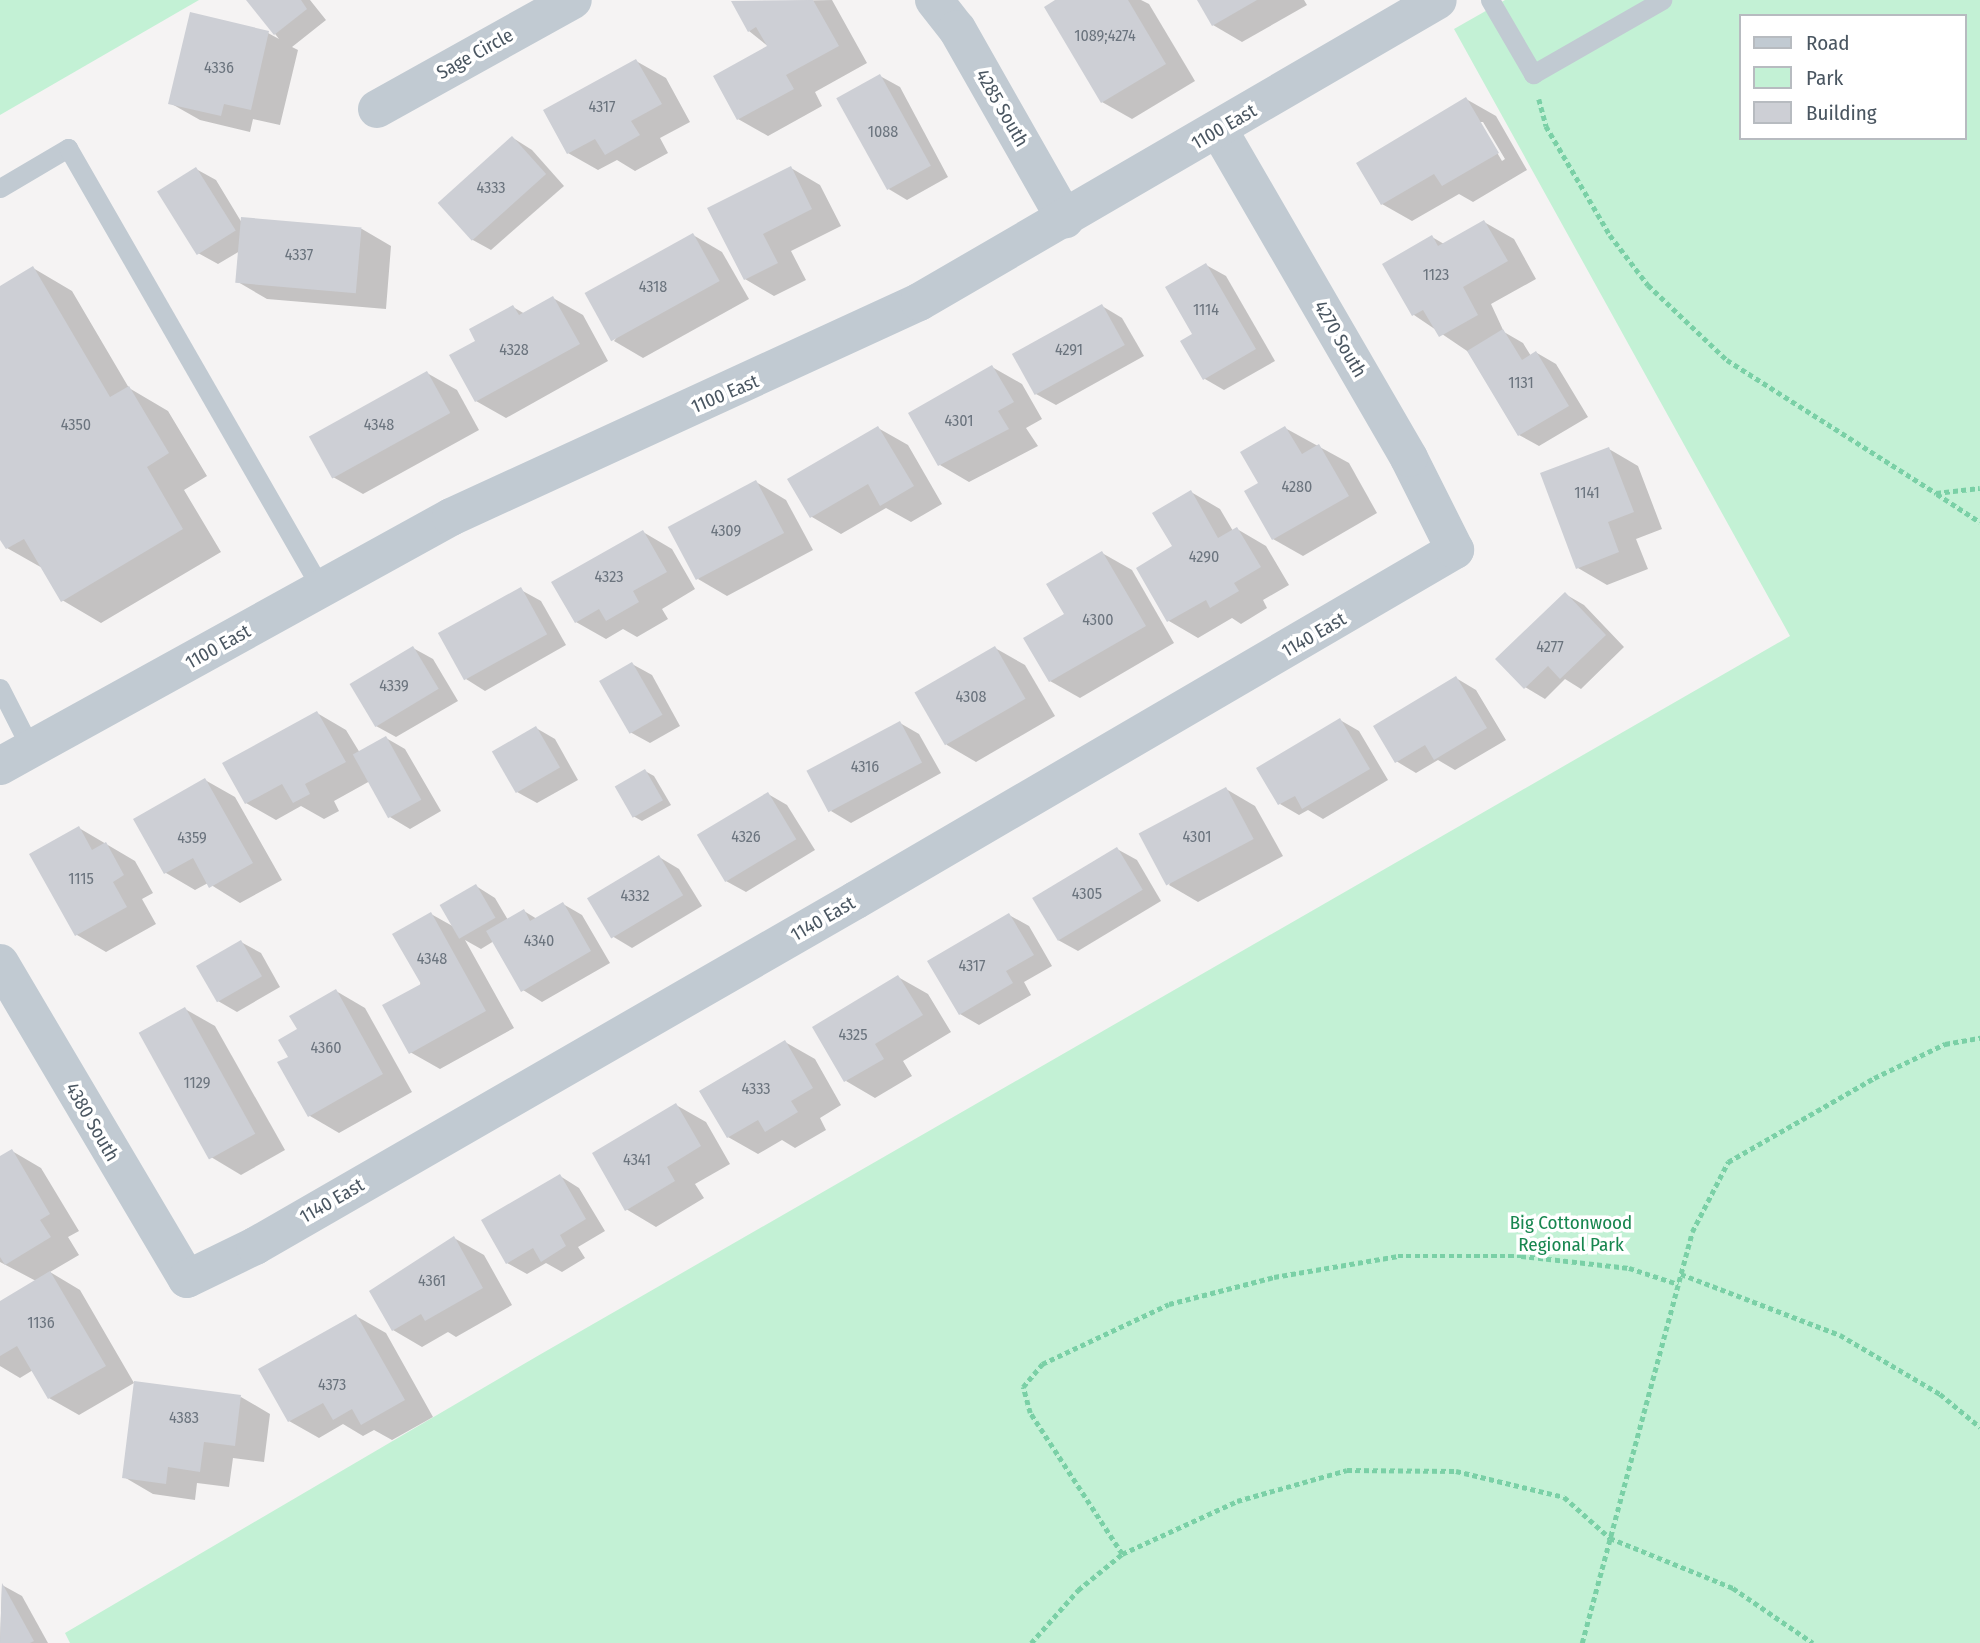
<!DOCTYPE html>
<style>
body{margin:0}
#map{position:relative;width:1980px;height:1643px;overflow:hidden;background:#f5f3f3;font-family:"Fira Sans Condensed",sans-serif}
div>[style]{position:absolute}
.green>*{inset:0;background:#c3f1d5}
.shadow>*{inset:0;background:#0003}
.building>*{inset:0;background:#cdcfd5;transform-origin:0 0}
.path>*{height:4.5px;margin-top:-2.25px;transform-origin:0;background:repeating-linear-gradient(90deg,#7ad0a6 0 5px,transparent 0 8.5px)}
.service>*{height:19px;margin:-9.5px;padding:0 9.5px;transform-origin:9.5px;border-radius:9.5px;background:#c1cad2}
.minor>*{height:38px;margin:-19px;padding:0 19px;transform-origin:19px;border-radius:19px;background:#c1cad2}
.tertiary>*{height:38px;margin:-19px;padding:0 19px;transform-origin:19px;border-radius:19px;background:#c1cad2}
span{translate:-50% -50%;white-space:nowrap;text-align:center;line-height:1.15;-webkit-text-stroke:7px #fff;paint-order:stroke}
.number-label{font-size:16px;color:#6b747e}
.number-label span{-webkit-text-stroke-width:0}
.street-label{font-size:19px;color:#4a5661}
.park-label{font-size:19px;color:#17864f}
.legend{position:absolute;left:1739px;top:14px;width:228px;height:126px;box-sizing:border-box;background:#fff;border:2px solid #b7bbc0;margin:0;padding:9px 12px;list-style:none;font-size:21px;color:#4a5661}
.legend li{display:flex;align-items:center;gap:14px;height:35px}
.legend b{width:35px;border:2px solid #b7bbc0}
</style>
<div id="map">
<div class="green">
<div style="clip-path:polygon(0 0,199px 0,0 115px)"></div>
<div style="clip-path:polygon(evenodd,1505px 0,1980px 0,1980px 1643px,70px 1643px,65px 1633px,541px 1354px,1790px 636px,1454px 29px,1505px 0,1740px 16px,1964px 16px,1964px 138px,1740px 138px,1740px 16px)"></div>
</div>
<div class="shadow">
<div style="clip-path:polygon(249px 0,310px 0,326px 20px,292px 47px,298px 50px,280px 125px,253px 119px,250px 132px,200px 120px,170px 103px,268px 33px,279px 39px)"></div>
<div style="clip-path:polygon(832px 0,867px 63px,815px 92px,822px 106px,768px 136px,738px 119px,769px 47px,749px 31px,733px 2px)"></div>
<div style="clip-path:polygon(1059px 0,1141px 0,1149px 4px,1195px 81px,1132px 119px,1102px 102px)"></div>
<div style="clip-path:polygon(1199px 0,1304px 0,1307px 5px,1242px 42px,1213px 25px)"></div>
<div style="clip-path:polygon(636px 61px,666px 78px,690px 122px,660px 138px,668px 153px,635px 171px,617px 160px,598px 170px,568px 153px)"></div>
<div style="clip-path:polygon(880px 76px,900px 87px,948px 177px,907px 200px,887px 188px)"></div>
<div style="clip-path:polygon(evenodd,1466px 99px,1496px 116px,1527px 170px,1473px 202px,1459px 194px,1412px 221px,1382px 204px,1466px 99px,1479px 122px,1483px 122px,1505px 159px,1502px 161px,1479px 122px)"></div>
<div style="clip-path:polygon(513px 138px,532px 150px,564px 186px,491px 250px,471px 239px)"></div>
<div style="clip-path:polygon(791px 168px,820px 185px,841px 226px,791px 251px,806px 280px,774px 296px,745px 279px,710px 209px)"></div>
<div style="clip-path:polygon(196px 169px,216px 180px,242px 223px,362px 229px,391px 246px,386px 309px,267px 299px,238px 282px,240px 251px,218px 264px,198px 253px)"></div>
<div style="clip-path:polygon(1484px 222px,1514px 239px,1536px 279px,1491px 304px,1504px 332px,1523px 343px,1531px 356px,1537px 353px,1556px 364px,1588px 417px,1539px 446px,1519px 435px,1470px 353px,1414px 315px,1385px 264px,1432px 237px,1444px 244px)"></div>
<div style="clip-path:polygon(693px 235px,722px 252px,749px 299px,643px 358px,614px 341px)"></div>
<div style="clip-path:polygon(1206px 265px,1226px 276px,1275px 361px,1224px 390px,1205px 379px,1195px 335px)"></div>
<div style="clip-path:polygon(33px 268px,72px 291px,129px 388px,168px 411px,207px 476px,184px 490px,221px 552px,101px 623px,62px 600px,44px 569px,7px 548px,0 536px,0 288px)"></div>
<div style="clip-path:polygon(553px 298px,583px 315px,608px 361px,506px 418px,476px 401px,477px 342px,513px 307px,525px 314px)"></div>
<div style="clip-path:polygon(1102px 306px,1122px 318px,1144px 356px,1056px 405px,1036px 394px)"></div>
<div style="clip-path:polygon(992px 367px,1022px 384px,1042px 419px,1026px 428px,1038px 446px,969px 482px,940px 465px)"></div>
<div style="clip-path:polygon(427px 373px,457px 390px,479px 430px,363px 494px,333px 477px)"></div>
<div style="clip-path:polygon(878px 428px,908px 445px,942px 504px,911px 522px,886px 508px,841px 534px,812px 517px,790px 480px)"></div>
<div style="clip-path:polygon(1285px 428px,1349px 463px,1377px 513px,1303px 556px,1273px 539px,1260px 483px)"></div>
<div style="clip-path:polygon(1609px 449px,1638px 466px,1662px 529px,1636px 539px,1648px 569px,1607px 585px,1578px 568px)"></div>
<div style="clip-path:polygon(756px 482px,786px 500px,813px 550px,727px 596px,698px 579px)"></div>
<div style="clip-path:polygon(1191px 492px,1220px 509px,1233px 531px,1237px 529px,1266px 546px,1289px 585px,1263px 600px,1267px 608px,1241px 624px,1232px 618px,1198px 638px,1169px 621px,1138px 568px,1174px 547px)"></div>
<div style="clip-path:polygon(643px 532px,672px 549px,695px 589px,662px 609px,668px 619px,637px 637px,623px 629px,606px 639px,576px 622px)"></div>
<div style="clip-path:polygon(1102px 553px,1132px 570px,1174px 643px,1080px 698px,1050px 681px,1066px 615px)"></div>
<div style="clip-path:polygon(521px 590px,541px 601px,566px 645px,485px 691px,466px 679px)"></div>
<div style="clip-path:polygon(1565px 594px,1584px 605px,1624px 647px,1581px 689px,1565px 679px,1545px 699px,1525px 687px)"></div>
<div style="clip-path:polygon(413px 648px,433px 659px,458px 701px,396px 737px,376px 726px)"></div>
<div style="clip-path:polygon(995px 648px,1025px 665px,1055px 716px,976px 762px,947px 745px,917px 695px)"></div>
<div style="clip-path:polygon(632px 664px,652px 675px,680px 726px,650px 743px,630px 732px)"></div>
<div style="clip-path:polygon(1456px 678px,1476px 690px,1506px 740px,1455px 770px,1438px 760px,1416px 773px,1396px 761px)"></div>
<div style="clip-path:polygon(317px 713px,346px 730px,360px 753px,386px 738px,405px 749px,441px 811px,410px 829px,390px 817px,370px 781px,334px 801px,339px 811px,324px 819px,301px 806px,276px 820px,246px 803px)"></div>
<div style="clip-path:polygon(1340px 720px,1359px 731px,1388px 780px,1323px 819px,1308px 810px,1299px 815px,1280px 804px)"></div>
<div style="clip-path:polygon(900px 723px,919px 734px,941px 773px,851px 823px,831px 811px)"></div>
<div style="clip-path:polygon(536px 728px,555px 739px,578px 780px,537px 803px,517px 792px)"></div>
<div style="clip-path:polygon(645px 771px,654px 776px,671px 805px,642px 821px,633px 816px)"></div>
<div style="clip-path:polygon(205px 780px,235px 797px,282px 880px,240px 903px,208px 883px,195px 890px,166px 873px,135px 819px)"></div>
<div style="clip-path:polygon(1226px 789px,1255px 806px,1283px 856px,1198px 902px,1169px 885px)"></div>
<div style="clip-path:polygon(768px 794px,787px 805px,815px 850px,746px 892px,726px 881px)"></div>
<div style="clip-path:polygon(79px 828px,135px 861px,153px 893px,142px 899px,156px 924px,106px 952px,77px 935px)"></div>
<div style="clip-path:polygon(1117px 849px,1137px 860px,1161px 901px,1078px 951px,1058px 940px)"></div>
<div style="clip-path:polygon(659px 857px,679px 869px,702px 906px,632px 948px,612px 936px)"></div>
<div style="clip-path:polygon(476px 886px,495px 898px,508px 920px,524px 911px,537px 919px,563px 904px,582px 915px,610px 963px,542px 1002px,523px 990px,494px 941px,481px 949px,465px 940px,514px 1028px,440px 1069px,410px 1052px,431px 914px,456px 928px)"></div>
<div style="clip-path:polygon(1009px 915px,1029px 926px,1052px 966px,1024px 982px,1031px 995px,979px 1025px,960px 1014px)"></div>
<div style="clip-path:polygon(241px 942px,261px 953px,280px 987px,237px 1012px,218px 1001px)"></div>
<div style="clip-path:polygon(898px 977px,928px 994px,951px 1032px,903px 1061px,912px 1076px,875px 1098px,846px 1081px)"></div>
<div style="clip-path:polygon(336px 991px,365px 1008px,412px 1092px,339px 1133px,310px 1116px,290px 1057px,299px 1030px)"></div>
<div style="clip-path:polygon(185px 1009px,215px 1026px,285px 1150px,241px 1175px,211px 1157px)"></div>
<div style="clip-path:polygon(785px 1042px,815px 1059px,841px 1105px,820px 1118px,826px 1130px,795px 1148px,782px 1140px,758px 1154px,728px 1137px)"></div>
<div style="clip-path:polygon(676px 1105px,706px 1122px,730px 1164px,695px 1184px,704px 1198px,656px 1227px,626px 1209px)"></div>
<div style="clip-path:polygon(12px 1151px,41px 1168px,79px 1231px,68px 1237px,79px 1255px,50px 1272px,80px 1290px,134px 1383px,79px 1415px,49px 1398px,33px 1370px,20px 1378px,0 1366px,0 1303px,36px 1281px,0 1262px,0 1158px)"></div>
<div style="clip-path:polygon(560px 1176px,579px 1188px,605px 1231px,578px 1247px,585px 1258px,562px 1272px,546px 1263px,527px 1274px,507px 1263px)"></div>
<div style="clip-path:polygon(454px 1238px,484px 1255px,512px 1305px,456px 1337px,448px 1332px,422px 1347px,393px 1330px)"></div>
<div style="clip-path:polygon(356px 1316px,386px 1333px,433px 1417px,392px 1440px,374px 1430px,363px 1436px,343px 1424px,319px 1438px,289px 1421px)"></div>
<div style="clip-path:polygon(241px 1397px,270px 1414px,264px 1462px,233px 1458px,229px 1487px,197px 1483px,195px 1500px,153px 1494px,124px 1477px)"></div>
<div style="clip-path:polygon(2px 1585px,22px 1596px,48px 1643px,0 1643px)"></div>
</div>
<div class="building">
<div style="clip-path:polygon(246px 0,301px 0,307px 9px,274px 35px)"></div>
<div style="clip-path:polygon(813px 0,839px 46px,786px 75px,794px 89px,737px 120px,713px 76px,767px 46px,756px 27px,748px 32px,731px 1px)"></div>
<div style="clip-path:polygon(1055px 0,1128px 0,1166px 64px,1101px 103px,1044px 7px)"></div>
<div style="clip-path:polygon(1197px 0,1257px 0,1212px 26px)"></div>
<div style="clip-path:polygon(190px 12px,269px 31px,251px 110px,224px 104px,221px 116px,168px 104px)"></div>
<div style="clip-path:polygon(636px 59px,662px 104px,631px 121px,640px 135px,605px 155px,595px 139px,567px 154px,543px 110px)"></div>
<div style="left:880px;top:74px;width:105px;height:50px;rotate:61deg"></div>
<div style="clip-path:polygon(1466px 97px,1499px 153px,1442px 186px,1434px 174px,1381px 205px,1356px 163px)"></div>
<div style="left:512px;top:136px;width:51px;height:100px;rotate:48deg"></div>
<div style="clip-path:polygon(791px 166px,812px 209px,763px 234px,778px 263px,744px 280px,707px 208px)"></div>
<div style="left:196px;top:167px;width:75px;height:46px;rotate:58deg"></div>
<div style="left:241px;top:217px;width:121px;height:66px;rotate:5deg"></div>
<div style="clip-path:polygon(1484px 220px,1508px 261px,1463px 287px,1478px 315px,1439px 337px,1423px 310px,1412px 316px,1382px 264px,1432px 235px,1438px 246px)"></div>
<div style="left:693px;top:233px;width:55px;height:124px;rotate:61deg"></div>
<div style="clip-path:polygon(1206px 263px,1256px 349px,1203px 380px,1180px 341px,1192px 334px,1165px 287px)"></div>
<div style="clip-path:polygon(33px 266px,110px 397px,129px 386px,169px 453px,147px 467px,183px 529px,61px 602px,24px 539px,6px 549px,0 540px,0 286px)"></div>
<div style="clip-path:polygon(553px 296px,580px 344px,475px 402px,449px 355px,475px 341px,469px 329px,513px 305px,519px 315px)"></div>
<div style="left:1102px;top:304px;width:47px;height:103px;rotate:61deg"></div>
<div style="clip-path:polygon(1503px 329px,1522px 360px,1536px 351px,1569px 406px,1518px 436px,1467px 351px)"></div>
<div style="clip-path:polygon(992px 365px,1014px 402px,998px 411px,1009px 429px,938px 466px,908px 413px)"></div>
<div style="left:427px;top:371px;width:48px;height:135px;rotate:61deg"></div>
<div style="clip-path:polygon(878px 426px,914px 486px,880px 506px,868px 484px,810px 518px,787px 479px)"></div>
<div style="clip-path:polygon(1285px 426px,1302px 454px,1319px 444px,1349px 496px,1272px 540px,1244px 491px,1258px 483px,1240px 452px)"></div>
<div style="clip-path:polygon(1609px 447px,1634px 512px,1608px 522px,1619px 552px,1576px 569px,1540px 473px)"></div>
<div style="left:756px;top:480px;width:60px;height:100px;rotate:62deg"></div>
<div style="clip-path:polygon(1191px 490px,1218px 538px,1237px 527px,1261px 567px,1234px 583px,1239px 591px,1210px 608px,1206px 600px,1167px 622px,1136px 568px,1172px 546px,1152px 513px)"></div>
<div style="clip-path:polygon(643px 530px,667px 572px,633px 591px,639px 602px,606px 621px,599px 609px,575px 623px,551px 582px)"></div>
<div style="clip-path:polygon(1102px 551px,1146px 626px,1049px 682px,1023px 638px,1064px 614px,1046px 584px)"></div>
<div style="left:521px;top:587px;width:54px;height:95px;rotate:61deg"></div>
<div style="clip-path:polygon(1565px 592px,1606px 635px,1560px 679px,1548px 666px,1524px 689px,1495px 659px)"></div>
<div style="left:413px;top:646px;width:50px;height:74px;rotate:59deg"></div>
<div style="left:995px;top:646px;width:61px;height:93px;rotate:60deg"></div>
<div style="left:632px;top:662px;width:61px;height:38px;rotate:60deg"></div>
<div style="clip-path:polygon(1456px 676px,1487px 728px,1434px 760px,1425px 745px,1395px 763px,1373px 726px)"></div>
<div style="clip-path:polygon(317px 711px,346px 762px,305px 784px,310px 794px,293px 803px,282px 784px,245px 804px,222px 763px)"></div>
<div style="clip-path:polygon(1340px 718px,1370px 769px,1302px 809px,1295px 796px,1278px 805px,1256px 768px)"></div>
<div style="left:900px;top:721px;width:47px;height:106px;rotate:62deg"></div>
<div style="left:536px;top:726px;width:48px;height:51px;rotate:60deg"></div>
<div style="left:386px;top:736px;width:73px;height:38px;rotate:61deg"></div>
<div style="left:645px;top:769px;width:36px;height:35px;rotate:60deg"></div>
<div style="clip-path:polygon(205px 778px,253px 863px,209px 888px,193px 858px,164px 874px,133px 819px)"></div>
<div style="left:1226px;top:787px;width:59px;height:99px;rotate:62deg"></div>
<div style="left:768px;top:792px;width:55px;height:83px;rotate:59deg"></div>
<div style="clip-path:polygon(79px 826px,92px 850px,106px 842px,124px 875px,113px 882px,127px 907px,75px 936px,29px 854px)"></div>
<div style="left:1117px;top:847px;width:50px;height:99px;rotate:59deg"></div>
<div style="left:659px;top:855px;width:47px;height:84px;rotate:59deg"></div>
<div style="left:476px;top:884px;width:39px;height:42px;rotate:60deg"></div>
<div style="clip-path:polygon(563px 902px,591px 951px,521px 992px,486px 931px,524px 909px,530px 921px)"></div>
<div style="clip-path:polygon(431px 912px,486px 1011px,409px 1054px,382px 1005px,421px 984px,392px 934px)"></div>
<div style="clip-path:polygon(1009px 913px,1034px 955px,1006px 971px,1013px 983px,959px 1015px,927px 961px)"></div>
<div style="left:241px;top:940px;width:42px;height:52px;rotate:60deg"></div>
<div style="clip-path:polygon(898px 975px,923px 1015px,875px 1044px,884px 1059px,844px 1082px,812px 1027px)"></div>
<div style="clip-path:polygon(336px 989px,383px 1074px,308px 1117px,277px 1062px,288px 1057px,278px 1040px,297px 1029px,289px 1016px)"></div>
<div style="left:185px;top:1007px;width:145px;height:53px;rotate:61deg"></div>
<div style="clip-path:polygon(785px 1040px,813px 1088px,791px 1101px,798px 1112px,765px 1132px,758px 1120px,727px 1138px,699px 1091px)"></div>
<div style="clip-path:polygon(676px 1103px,701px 1146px,667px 1167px,675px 1181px,625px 1211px,592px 1153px)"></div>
<div style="clip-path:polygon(12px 1149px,50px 1214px,40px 1220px,51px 1237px,5px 1265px,0 1257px,0 1156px)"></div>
<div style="clip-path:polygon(560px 1174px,586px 1219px,560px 1235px,566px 1246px,541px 1262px,533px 1248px,506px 1264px,481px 1220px)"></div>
<div style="clip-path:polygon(454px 1236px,483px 1288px,425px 1321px,421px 1314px,392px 1331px,369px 1291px)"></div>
<div style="clip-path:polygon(50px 1271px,106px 1366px,48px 1399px,17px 1346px,0 1356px,0 1301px)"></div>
<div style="clip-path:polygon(356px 1314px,405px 1400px,361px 1425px,352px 1409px,333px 1420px,323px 1403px,288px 1422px,258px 1369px)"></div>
<div style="clip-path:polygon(134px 1381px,241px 1395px,235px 1446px,204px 1442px,200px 1472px,168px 1467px,166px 1484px,122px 1478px)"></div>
<div style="clip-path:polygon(2px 1583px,34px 1641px,30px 1643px,0 1643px)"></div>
</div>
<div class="path">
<div style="left:1539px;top:99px;width:28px;rotate:75deg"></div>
<div style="left:1546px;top:126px;width:126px;rotate:59.6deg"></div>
<div style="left:1610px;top:235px;width:63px;rotate:52.8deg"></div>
<div style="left:1648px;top:285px;width:109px;rotate:43.5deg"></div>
<div style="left:1727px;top:360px;width:248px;rotate:32.5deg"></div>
<div style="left:1936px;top:493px;width:44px;rotate:-6.5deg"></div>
<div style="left:1937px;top:494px;width:51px;rotate:33.1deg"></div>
<div style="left:1681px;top:1274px;width:170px;rotate:21deg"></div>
<div style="left:1840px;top:1335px;width:116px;rotate:30.5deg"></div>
<div style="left:1940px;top:1394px;width:52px;rotate:39.5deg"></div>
<div style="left:1122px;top:1554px;width:168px;rotate:-123.1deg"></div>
<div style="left:1030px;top:1413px;width:27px;rotate:-105deg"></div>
<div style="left:1023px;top:1387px;width:30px;rotate:-50deg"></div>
<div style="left:1042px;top:1364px;width:140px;rotate:-25.3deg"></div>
<div style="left:1169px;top:1304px;width:108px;rotate:-14.4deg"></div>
<div style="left:1274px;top:1277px;width:126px;rotate:-9.6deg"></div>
<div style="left:1398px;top:1256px;width:123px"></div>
<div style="left:1521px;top:1256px;width:109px;rotate:6.3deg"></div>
<div style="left:1629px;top:1268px;width:52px;rotate:18.1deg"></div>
<div style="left:1031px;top:1643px;width:71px;rotate:-48.4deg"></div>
<div style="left:1078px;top:1590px;width:57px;rotate:-39.3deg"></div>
<div style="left:1122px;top:1554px;width:127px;rotate:-24.7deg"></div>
<div style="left:1237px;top:1501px;width:114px;rotate:-15.7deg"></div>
<div style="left:1347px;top:1470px;width:109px;rotate:0.5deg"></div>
<div style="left:1456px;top:1471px;width:111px;rotate:13.5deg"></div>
<div style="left:1564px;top:1497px;width:62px;rotate:41.7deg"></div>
<div style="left:1610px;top:1538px;width:133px;rotate:22.1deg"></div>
<div style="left:1733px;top:1588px;width:97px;rotate:34.5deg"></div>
<div style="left:1582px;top:1643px;width:425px;rotate:-75deg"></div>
<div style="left:1692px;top:1232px;width:79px;rotate:-62.8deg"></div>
<div style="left:1728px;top:1162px;width:168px;rotate:-29.9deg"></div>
<div style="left:1874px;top:1078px;width:79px;rotate:-25.6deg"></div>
<div style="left:1945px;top:1044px;width:36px;rotate:-10deg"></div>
</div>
<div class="service">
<div style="left:1490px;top:0;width:86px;rotate:59.8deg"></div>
<div style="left:1533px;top:74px;width:149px;rotate:-29.8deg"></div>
<div style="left:0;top:188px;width:79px;rotate:-30.5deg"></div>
<div style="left:68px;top:148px;width:510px;rotate:60.12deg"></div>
<div style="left:0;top:688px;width:68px;rotate:63.1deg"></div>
</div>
<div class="minor">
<div style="left:934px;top:0;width:37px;rotate:52deg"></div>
<div style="left:957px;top:29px;width:219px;rotate:60.4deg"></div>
<div style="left:377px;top:109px;width:224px;rotate:-29.1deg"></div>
<div style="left:0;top:963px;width:367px;rotate:59.4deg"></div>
<div style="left:187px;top:1279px;width:76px;rotate:-25.9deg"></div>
<div style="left:255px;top:1246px;width:693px;rotate:-29.93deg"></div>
<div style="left:856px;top:900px;width:694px;rotate:-30.3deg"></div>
<div style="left:1455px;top:550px;width:103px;rotate:-116.6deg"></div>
<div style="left:1409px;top:458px;width:379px;rotate:-120.1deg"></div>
</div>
<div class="tertiary">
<div style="left:0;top:766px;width:515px;rotate:-28.9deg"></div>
<div style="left:451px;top:517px;width:515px;rotate:-24.67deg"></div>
<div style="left:919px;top:302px;width:600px;rotate:-30.19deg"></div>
</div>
<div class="number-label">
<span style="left:1105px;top:36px">1089;4274</span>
<span style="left:219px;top:68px">4336</span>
<span style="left:602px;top:107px">4317</span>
<span style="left:883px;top:132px">1088</span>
<span style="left:491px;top:188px">4333</span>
<span style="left:299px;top:255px">4337</span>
<span style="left:1436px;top:275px">1123</span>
<span style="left:653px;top:287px">4318</span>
<span style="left:1206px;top:310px">1114</span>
<span style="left:514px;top:350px">4328</span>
<span style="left:1069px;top:350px">4291</span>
<span style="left:1521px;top:383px">1131</span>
<span style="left:959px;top:421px">4301</span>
<span style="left:76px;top:425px">4350</span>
<span style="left:379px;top:425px">4348</span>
<span style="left:1297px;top:487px">4280</span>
<span style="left:1587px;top:493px">1141</span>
<span style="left:726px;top:531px">4309</span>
<span style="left:1204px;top:557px">4290</span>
<span style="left:609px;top:577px">4323</span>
<span style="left:1098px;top:620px">4300</span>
<span style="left:1550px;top:647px">4277</span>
<span style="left:394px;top:686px">4339</span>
<span style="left:971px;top:697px">4308</span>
<span style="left:865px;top:767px">4316</span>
<span style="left:746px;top:837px">4326</span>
<span style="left:1197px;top:837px">4301</span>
<span style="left:192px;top:838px">4359</span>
<span style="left:81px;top:879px">1115</span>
<span style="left:1087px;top:894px">4305</span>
<span style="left:635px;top:896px">4332</span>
<span style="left:539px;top:941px">4340</span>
<span style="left:432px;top:959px">4348</span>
<span style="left:972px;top:966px">4317</span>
<span style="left:853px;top:1035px">4325</span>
<span style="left:326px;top:1048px">4360</span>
<span style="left:197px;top:1083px">1129</span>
<span style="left:756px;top:1089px">4333</span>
<span style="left:637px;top:1160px">4341</span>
<span style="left:432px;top:1281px">4361</span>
<span style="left:41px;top:1323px">1136</span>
<span style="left:332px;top:1385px">4373</span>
<span style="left:184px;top:1418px">4383</span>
</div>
<div class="street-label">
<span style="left:475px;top:54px;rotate:-29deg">Sage Circle</span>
<span style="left:1002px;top:108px;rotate:60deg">4285 South</span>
<span style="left:1224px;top:127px;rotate:-30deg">1100 East</span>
<span style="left:1340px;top:339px;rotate:60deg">4270 South</span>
<span style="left:725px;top:394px;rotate:-23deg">1100 East</span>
<span style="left:1314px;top:635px;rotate:-30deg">1140 East</span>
<span style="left:218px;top:647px;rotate:-29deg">1100 East</span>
<span style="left:823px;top:919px;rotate:-30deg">1140 East</span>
<span style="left:92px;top:1122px;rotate:60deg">4380 South</span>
<span style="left:332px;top:1201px;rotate:-30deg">1140 East</span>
</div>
<div class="park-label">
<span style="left:1571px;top:1234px">Big Cottonwood<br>Regional Park</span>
</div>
<ul class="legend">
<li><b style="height:9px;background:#c1cad2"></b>Road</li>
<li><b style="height:19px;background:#c3f1d5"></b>Park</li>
<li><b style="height:19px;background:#cdcfd5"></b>Building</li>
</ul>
</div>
